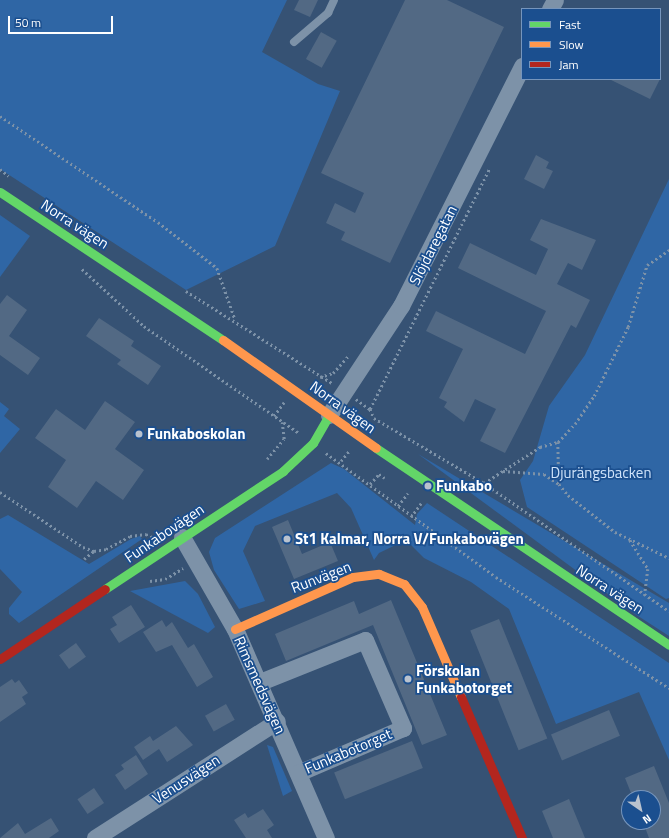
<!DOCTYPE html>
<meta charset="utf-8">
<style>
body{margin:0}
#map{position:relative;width:669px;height:838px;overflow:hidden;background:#365274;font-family:"Titillium Web",sans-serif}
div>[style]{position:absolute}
.green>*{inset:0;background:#2f66a5}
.building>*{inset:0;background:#526984;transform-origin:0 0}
.path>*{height:2.5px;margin-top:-1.25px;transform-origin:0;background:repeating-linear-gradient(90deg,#7d92a8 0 2px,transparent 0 5px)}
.lane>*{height:8px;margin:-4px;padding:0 4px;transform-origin:4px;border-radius:4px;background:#7d92a8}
.street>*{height:17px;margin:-8.5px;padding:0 8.5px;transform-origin:8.5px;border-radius:8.5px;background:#7d92a8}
.fast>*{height:9px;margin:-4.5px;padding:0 4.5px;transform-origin:4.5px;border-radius:4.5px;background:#63d668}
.slow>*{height:9px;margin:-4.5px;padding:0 4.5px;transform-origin:4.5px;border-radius:4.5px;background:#ff974d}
.jam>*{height:9px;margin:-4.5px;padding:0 4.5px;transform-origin:4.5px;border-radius:4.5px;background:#b3261e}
.dots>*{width:11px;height:11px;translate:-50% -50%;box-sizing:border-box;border:2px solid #1b4f8f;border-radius:50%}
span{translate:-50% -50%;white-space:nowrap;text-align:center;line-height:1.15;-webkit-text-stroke:3.5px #1b4f8f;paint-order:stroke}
.street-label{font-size:15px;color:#fff}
.poi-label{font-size:15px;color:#fff;font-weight:700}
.left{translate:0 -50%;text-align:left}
.park-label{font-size:15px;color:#cfe3fa}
.legend{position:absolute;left:521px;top:8px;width:140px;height:72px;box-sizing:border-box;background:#1b4f8f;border:1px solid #7695bc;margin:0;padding:5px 7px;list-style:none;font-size:12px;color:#fff}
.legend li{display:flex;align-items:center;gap:8px;height:20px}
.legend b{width:20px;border:1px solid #7695bc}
.north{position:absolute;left:621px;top:790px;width:40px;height:40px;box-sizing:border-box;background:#1b4f8f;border:1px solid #7695bc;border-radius:50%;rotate:146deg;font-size:11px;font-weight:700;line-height:16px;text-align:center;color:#fff}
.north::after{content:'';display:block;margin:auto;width:14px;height:18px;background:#b9c2ce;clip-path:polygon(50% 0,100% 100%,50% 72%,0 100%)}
.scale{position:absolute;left:8px;top:16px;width:105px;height:18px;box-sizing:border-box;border:2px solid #fff;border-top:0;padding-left:5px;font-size:12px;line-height:14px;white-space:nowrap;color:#fff;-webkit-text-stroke:3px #1b4f8f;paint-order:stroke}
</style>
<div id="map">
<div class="green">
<div style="clip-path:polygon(0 0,287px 0,262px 52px,318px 84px,340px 91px,275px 246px,186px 290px,0 169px)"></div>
<div style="clip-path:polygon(669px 179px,669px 598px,666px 599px,527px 507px,520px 480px,533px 461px,549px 406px,585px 355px)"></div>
<div style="clip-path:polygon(0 215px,30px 236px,0 277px)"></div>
<div style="clip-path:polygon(0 402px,9px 409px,4px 416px,20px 429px,0 453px)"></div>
<div style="clip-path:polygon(418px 454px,669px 603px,669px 636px,635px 614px)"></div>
<div style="clip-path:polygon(331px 463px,344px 469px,415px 525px,417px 514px,427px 503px,669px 663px,669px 760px,639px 692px,556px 724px,509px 609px,471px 582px,424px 558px,406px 540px,379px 553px,374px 560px,351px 508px,337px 493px,255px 526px,243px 551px,265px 601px,239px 609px,214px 570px,209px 552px,215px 538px)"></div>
<div style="clip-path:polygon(8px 515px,89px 564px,131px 539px,140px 536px,142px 539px,19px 623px,9px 614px,9px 608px,22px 592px,0 569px,0 519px)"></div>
<div style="clip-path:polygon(185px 581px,198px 594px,215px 627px,208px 633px,130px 591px)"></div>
<div style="clip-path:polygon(267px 745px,273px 747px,292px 791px,283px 796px)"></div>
</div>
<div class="building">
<div style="clip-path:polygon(299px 0,318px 0,310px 17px,294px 10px)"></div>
<div style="clip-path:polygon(405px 0,447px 0,504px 27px,390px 263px,341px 240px,345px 232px,326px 223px,335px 203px,355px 213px,364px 193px,321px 173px)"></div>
<div style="left:321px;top:32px;width:18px;height:31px;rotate:29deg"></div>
<div style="clip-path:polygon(609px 79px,660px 79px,650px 99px)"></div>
<div style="clip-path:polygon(536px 155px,549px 162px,546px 168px,553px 171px,544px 189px,524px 179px)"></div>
<div style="clip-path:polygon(541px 219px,596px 240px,582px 270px,568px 263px,557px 284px,590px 300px,576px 328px,571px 325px,505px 453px,480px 441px,496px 409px,475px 399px,464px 422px,444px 407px,447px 402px,439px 398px,463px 349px,426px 331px,436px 311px,525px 354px,546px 311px,458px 268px,470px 243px,536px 275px,548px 249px,530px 240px)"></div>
<div style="clip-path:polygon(7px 295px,27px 310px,9px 336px,40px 358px,28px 375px,0 355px,0 304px)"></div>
<div style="clip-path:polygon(99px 318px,134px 341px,131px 346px,161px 366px,148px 385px,117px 364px,121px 360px,86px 336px)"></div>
<div style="clip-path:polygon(105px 401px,135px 422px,115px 449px,144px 470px,123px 500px,96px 481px,77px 508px,48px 487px,66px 460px,35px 438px,56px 409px,85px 430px)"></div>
<div style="clip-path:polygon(288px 520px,302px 554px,330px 542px,338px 561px,294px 579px,272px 527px)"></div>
<div style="clip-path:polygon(391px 600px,447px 735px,422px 745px,373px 625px,286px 661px,275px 634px,354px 601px,359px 614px)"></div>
<div style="clip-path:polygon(131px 605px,145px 627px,119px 643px,110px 629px,117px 625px,112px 617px)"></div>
<div style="left:499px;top:619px;width:129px;height:31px;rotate:68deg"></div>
<div style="clip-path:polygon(162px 620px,166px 627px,172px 622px,188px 648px,194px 644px,213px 677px,197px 687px,172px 645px,156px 652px,143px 632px)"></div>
<div style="left:76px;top:643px;width:17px;height:21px;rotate:54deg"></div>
<div style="clip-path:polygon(12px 679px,15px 683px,19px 680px,28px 693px,22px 697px,26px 704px,0 722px,0 687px)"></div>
<div style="left:226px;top:704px;width:18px;height:24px;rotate:61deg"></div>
<div style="left:609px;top:710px;width:28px;height:63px;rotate:67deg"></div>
<div style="clip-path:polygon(176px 726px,193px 745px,167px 762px,159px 749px,143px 760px,134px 747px,150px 736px,153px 741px)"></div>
<div style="left:412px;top:741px;width:29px;height:84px;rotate:68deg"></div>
<div style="clip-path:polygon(136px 755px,148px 774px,125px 790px,115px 775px,124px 769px,121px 765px)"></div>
<div style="clip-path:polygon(654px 766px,669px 803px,669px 838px,649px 838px,643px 822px,653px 822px,653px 798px,633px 798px,625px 778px)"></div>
<div style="left:94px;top:788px;width:18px;height:20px;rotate:56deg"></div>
<div style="clip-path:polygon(569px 799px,585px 838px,553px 838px,542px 811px)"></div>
<div style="clip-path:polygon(263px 809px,274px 825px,267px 830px,272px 838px,246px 838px,234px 820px,245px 813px,248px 818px)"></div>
<div style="clip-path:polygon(51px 818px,59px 831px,49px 838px,0 838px,18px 823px,25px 834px)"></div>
</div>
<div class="path">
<div style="left:0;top:116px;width:190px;rotate:33.9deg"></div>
<div style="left:158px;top:222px;width:75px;rotate:37.9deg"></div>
<div style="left:217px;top:268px;width:54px;rotate:70.6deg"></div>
<div style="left:0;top:169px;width:11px;rotate:38deg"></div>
<div style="left:82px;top:269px;width:84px;rotate:42.6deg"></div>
<div style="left:144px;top:326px;width:188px;rotate:34.6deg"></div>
<div style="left:186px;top:291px;width:173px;rotate:32.2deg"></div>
<div style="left:320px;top:377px;width:14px;rotate:-17deg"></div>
<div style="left:333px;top:373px;width:25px;rotate:-48deg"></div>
<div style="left:356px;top:399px;width:17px;rotate:36deg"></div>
<div style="left:370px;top:409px;width:10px;rotate:66deg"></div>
<div style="left:374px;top:418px;width:128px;rotate:30.6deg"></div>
<div style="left:484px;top:483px;width:225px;rotate:34.7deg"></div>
<div style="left:370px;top:409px;width:268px;rotate:-63.6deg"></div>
<div style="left:274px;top:416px;width:17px;rotate:-54deg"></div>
<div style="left:558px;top:442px;width:42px;rotate:88.6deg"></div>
<div style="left:559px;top:484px;width:14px;rotate:51deg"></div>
<div style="left:568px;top:495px;width:60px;rotate:38.2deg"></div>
<div style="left:615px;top:532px;width:60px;rotate:25.7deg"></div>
<div style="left:326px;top:453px;width:210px;rotate:36.1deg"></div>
<div style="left:496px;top:577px;width:206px;rotate:32.7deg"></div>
<div style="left:267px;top:459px;width:26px;rotate:-50deg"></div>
<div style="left:284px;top:439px;width:17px;rotate:-97deg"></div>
<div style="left:341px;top:461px;width:14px;rotate:-51deg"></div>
<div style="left:503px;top:471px;width:41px;rotate:4.2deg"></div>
<div style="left:544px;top:474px;width:18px;rotate:34deg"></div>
<div style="left:484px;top:483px;width:67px;rotate:-32.7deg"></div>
<div style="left:540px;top:447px;width:19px;rotate:-16deg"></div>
<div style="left:558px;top:442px;width:25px;rotate:-47deg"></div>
<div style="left:575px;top:424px;width:34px;rotate:-56deg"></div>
<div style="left:594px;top:396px;width:77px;rotate:-63.8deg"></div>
<div style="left:628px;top:327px;width:65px;rotate:-73deg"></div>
<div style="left:647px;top:265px;width:27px;rotate:-34deg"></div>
<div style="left:370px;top:484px;width:13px;rotate:-48deg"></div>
<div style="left:379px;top:474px;width:7px;rotate:34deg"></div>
<div style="left:0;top:492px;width:100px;rotate:33.5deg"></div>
<div style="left:83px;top:547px;width:12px;rotate:20deg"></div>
<div style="left:94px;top:551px;width:12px;rotate:-9deg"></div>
<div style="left:106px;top:549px;width:27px;rotate:-28deg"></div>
<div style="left:130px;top:536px;width:16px;rotate:-7deg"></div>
<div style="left:146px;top:534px;width:7px;rotate:27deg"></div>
<div style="left:398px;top:506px;width:16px;rotate:-52deg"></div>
<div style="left:411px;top:517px;width:17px;rotate:-54deg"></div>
<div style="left:630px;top:540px;width:34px;rotate:58deg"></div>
<div style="left:648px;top:569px;width:26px;rotate:97deg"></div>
<div style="left:84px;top:559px;width:13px;rotate:-39deg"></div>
<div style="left:150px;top:581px;width:15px;rotate:-8deg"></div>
<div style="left:165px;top:579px;width:21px;rotate:-31deg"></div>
</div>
<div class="lane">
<div style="left:294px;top:42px;width:45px;rotate:-40.5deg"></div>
<div style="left:328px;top:13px;width:14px;rotate:-65deg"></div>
</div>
<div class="street">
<div style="left:550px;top:9px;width:10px;rotate:-61deg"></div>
<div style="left:329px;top:415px;width:131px;rotate:-56.6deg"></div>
<div style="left:401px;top:306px;width:269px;rotate:-63.2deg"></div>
<div style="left:182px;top:537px;width:106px;rotate:60.1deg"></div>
<div style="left:235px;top:629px;width:228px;rotate:66.5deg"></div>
<div style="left:260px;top:682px;width:113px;rotate:-21.8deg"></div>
<div style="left:365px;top:640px;width:96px;rotate:66.6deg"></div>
<div style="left:403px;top:728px;width:114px;rotate:156.8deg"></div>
<div style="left:95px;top:838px;width:216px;rotate:-32.7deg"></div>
</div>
<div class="fast">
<div style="left:0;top:192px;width:268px;rotate:33.6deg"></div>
<div style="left:376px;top:448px;width:353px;rotate:33.9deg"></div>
<div style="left:105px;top:589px;width:214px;rotate:-33.5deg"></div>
<div style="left:283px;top:471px;width:41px;rotate:-43deg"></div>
<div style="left:313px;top:443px;width:32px;rotate:-60deg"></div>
</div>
<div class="slow">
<div style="left:223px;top:340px;width:187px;rotate:35.2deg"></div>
<div style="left:235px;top:629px;width:129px;rotate:-23.8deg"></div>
<div style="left:353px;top:577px;width:26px;rotate:-7deg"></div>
<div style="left:379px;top:574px;width:27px;rotate:22deg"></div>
<div style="left:404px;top:584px;width:29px;rotate:52deg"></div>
<div style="left:422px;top:607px;width:98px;rotate:66.6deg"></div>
</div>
<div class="jam">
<div style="left:0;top:659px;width:126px;rotate:-33.7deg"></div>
<div style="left:461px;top:697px;width:154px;rotate:66.6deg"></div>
</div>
<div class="dots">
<div style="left:139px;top:434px;background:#b9c2ce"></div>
<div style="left:428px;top:486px;background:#b9c2ce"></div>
<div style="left:287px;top:539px;background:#b9c2ce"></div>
<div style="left:408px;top:679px;background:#b9c2ce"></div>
</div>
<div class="street-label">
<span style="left:75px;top:224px;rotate:33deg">Norra vägen</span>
<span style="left:433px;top:245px;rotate:-63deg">Slöjdaregatan</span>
<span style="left:343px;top:407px;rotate:36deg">Norra vägen</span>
<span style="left:164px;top:533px;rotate:-34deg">Funkabovägen</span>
<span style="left:321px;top:577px;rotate:-21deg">Runvägen</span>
<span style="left:610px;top:589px;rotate:33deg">Norra vägen</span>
<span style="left:260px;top:685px;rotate:66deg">Rimsmedsvägen</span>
<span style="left:348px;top:751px;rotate:-23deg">Funkabotorget</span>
<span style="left:186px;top:779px;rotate:-33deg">Venusvägen</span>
</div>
<div class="poi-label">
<span class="left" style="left:147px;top:434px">Funkaboskolan</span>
<span class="left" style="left:436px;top:486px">Funkabo</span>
<span class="left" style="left:295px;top:539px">St1 Kalmar, Norra V/Funkabovägen</span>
<span class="left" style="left:416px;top:679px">Förskolan<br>Funkabotorget</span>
</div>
<div class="park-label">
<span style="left:601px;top:473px">Djurängsbacken</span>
</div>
<ul class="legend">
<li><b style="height:5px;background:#63d668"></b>Fast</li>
<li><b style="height:5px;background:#ff974d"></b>Slow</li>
<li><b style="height:5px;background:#b3261e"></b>Jam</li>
</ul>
<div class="north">N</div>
<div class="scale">50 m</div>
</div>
